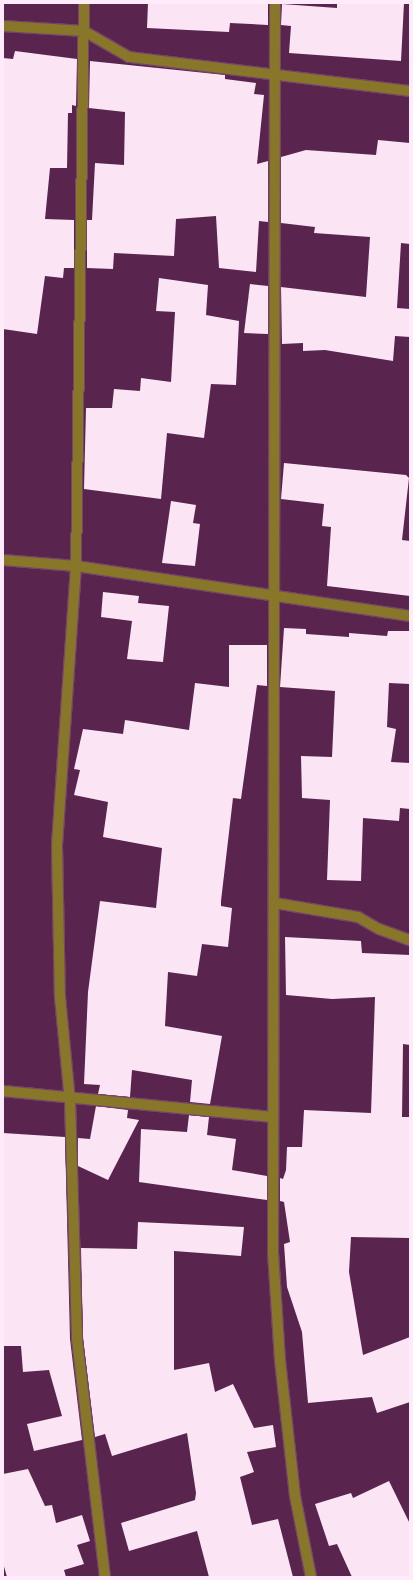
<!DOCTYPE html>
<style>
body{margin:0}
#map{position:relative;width:413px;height:1580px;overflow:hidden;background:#59254e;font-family:"Nunito Sans",sans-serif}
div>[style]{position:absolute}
.building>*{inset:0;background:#fbe5f5}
.roads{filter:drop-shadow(1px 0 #744569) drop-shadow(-1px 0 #744569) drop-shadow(0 1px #744569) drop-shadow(0 -1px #744569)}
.street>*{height:10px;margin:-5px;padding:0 5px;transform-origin:5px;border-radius:5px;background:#887729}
span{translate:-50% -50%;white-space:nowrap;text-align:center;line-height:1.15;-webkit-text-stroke:4px #4d1a43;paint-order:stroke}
.frame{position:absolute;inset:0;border:4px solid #ffebf9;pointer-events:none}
</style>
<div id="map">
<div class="building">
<div style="clip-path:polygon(148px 3px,268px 3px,268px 25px,230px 23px,229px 32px,147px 28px)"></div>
<div style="clip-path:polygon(337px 3px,404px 3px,401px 61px,289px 53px,291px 26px,281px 25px,282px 4px,337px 8px)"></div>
<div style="clip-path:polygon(15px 51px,77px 59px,76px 106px,72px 105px,72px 113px,68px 113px,67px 168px,50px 168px,45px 219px,74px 220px,74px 268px,64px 268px,63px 278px,45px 276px,37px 334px,3px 329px,3px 58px,13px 59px)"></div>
<div style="clip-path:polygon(90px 61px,225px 75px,225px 79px,256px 83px,254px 94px,264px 95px,257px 164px,268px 161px,268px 222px,259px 221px,256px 272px,219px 268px,216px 216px,176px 219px,174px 256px,114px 253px,113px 269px,87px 268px,87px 220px,92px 220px,95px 163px,124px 165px,125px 112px,89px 108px)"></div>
<div style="clip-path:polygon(378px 140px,410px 143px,410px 244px,401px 243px,397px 308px,410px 309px,410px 337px,395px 336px,393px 361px,325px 350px,303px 351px,303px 343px,282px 344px,281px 287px,366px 297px,370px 237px,314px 233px,315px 227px,281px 223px,281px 157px,306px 150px,376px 155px)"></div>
<div style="clip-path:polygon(159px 278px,208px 285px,206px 315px,239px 321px,236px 385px,211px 384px,204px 438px,167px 433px,161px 499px,84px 489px,86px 408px,112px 408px,114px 389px,140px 391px,141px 378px,171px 382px,175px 312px,156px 311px)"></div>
<div style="clip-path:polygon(250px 284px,268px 286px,268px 334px,244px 333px)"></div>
<div style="clip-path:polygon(284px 463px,406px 475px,409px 478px,402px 540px,410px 541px,410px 596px,327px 586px,331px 527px,322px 526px,324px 504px,281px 499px)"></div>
<div style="clip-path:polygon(171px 501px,196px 505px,193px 523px,200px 524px,195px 566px,162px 563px)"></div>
<div style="clip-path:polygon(103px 592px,139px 596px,138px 603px,169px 606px,163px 662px,127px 659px,132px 621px,101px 617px)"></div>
<div style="clip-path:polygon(284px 628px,306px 629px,306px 634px,349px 637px,349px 633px,387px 636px,388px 631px,410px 631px,410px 684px,389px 683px,387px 727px,396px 729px,391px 762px,410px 763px,410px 809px,400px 808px,399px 821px,363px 818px,361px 881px,327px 880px,330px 800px,302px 798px,301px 756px,332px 757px,335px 691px,280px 687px)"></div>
<div style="clip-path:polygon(229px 645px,267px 645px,267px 686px,257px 685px,241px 799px,233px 798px,221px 901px,221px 906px,232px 908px,228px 947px,202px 944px,197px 976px,168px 972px,165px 1026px,222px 1036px,210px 1104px,190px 1102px,192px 1080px,132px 1070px,130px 1097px,98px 1094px,100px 1085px,84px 1084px,88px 992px,100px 901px,156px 908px,162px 848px,103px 837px,108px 802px,74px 795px,80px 770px,74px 769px,83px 729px,123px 734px,125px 720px,189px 730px,195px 683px,229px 687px)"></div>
<div style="clip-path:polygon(285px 937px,361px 941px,362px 953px,410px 955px,410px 1045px,403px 1044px,402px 1117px,410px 1117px,410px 1238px,351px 1237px,349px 1272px,363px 1355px,410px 1337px,410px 1402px,377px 1413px,372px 1397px,308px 1403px,302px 1332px,287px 1287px,284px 1244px,290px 1242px,284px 1202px,280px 1201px,280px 1178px,283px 1179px,286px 1170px,287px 1147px,302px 1147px,304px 1110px,371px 1113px,375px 997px,332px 999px,286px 995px)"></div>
<div style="clip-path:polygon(96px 1106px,128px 1110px,127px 1118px,139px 1120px,108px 1180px,78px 1166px,78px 1138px,90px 1139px)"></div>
<div style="clip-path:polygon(189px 1115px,209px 1117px,207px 1135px,236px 1139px,232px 1170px,267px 1176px,267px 1200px,139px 1182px,141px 1129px,187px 1132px)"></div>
<div style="clip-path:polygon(3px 1133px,65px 1137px,70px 1339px,82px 1440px,34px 1451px,27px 1424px,62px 1416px,49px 1370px,23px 1372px,21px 1346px,3px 1346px)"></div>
<div style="clip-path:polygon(138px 1222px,244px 1227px,241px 1256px,174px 1251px,174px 1370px,209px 1363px,215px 1392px,233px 1384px,254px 1428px,273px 1425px,276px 1447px,247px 1452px,254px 1472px,240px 1477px,252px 1525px,278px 1519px,293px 1577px,209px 1577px,197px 1531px,129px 1551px,121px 1523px,195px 1500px,196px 1493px,187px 1433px,112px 1456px,105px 1434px,95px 1437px,83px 1339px,81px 1248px,137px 1249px)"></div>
<div style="clip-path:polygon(28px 1469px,45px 1506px,52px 1505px,56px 1523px,82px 1515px,90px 1541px,77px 1545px,84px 1564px,64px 1570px,66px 1577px,7px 1577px,3px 1563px,3px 1474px)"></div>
<div style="clip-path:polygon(389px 1481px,410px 1524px,410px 1577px,352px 1577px,337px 1544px,329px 1546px,315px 1504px,351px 1493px,353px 1498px)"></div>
</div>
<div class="roads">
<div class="street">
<div style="left:84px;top:3px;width:563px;rotate:90.81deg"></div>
<div style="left:76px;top:566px;width:280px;rotate:93.9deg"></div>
<div style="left:57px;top:845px;width:152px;rotate:88.9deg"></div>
<div style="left:60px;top:997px;width:103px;rotate:84.5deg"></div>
<div style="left:70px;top:1100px;width:239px;rotate:88.3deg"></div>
<div style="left:77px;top:1339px;width:240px;rotate:83.3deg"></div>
<div style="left:275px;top:3px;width:1249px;rotate:90.09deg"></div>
<div style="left:273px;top:1252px;width:108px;rotate:86.3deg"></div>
<div style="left:280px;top:1360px;width:137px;rotate:83.7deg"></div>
<div style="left:295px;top:1496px;width:83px;rotate:78.8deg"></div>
<div style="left:3px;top:26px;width:81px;rotate:3.5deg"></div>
<div style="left:84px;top:31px;width:52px;rotate:30deg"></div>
<div style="left:129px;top:57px;width:283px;rotate:6.9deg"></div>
<div style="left:3px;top:560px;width:73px;rotate:4.7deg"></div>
<div style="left:76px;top:566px;width:338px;rotate:8.5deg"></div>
<div style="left:275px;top:903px;width:84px;rotate:9.6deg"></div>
<div style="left:358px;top:917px;width:24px;rotate:30deg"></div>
<div style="left:379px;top:929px;width:33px;rotate:20deg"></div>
<div style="left:3px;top:1091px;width:271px;rotate:5.5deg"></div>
</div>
</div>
<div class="frame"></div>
</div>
